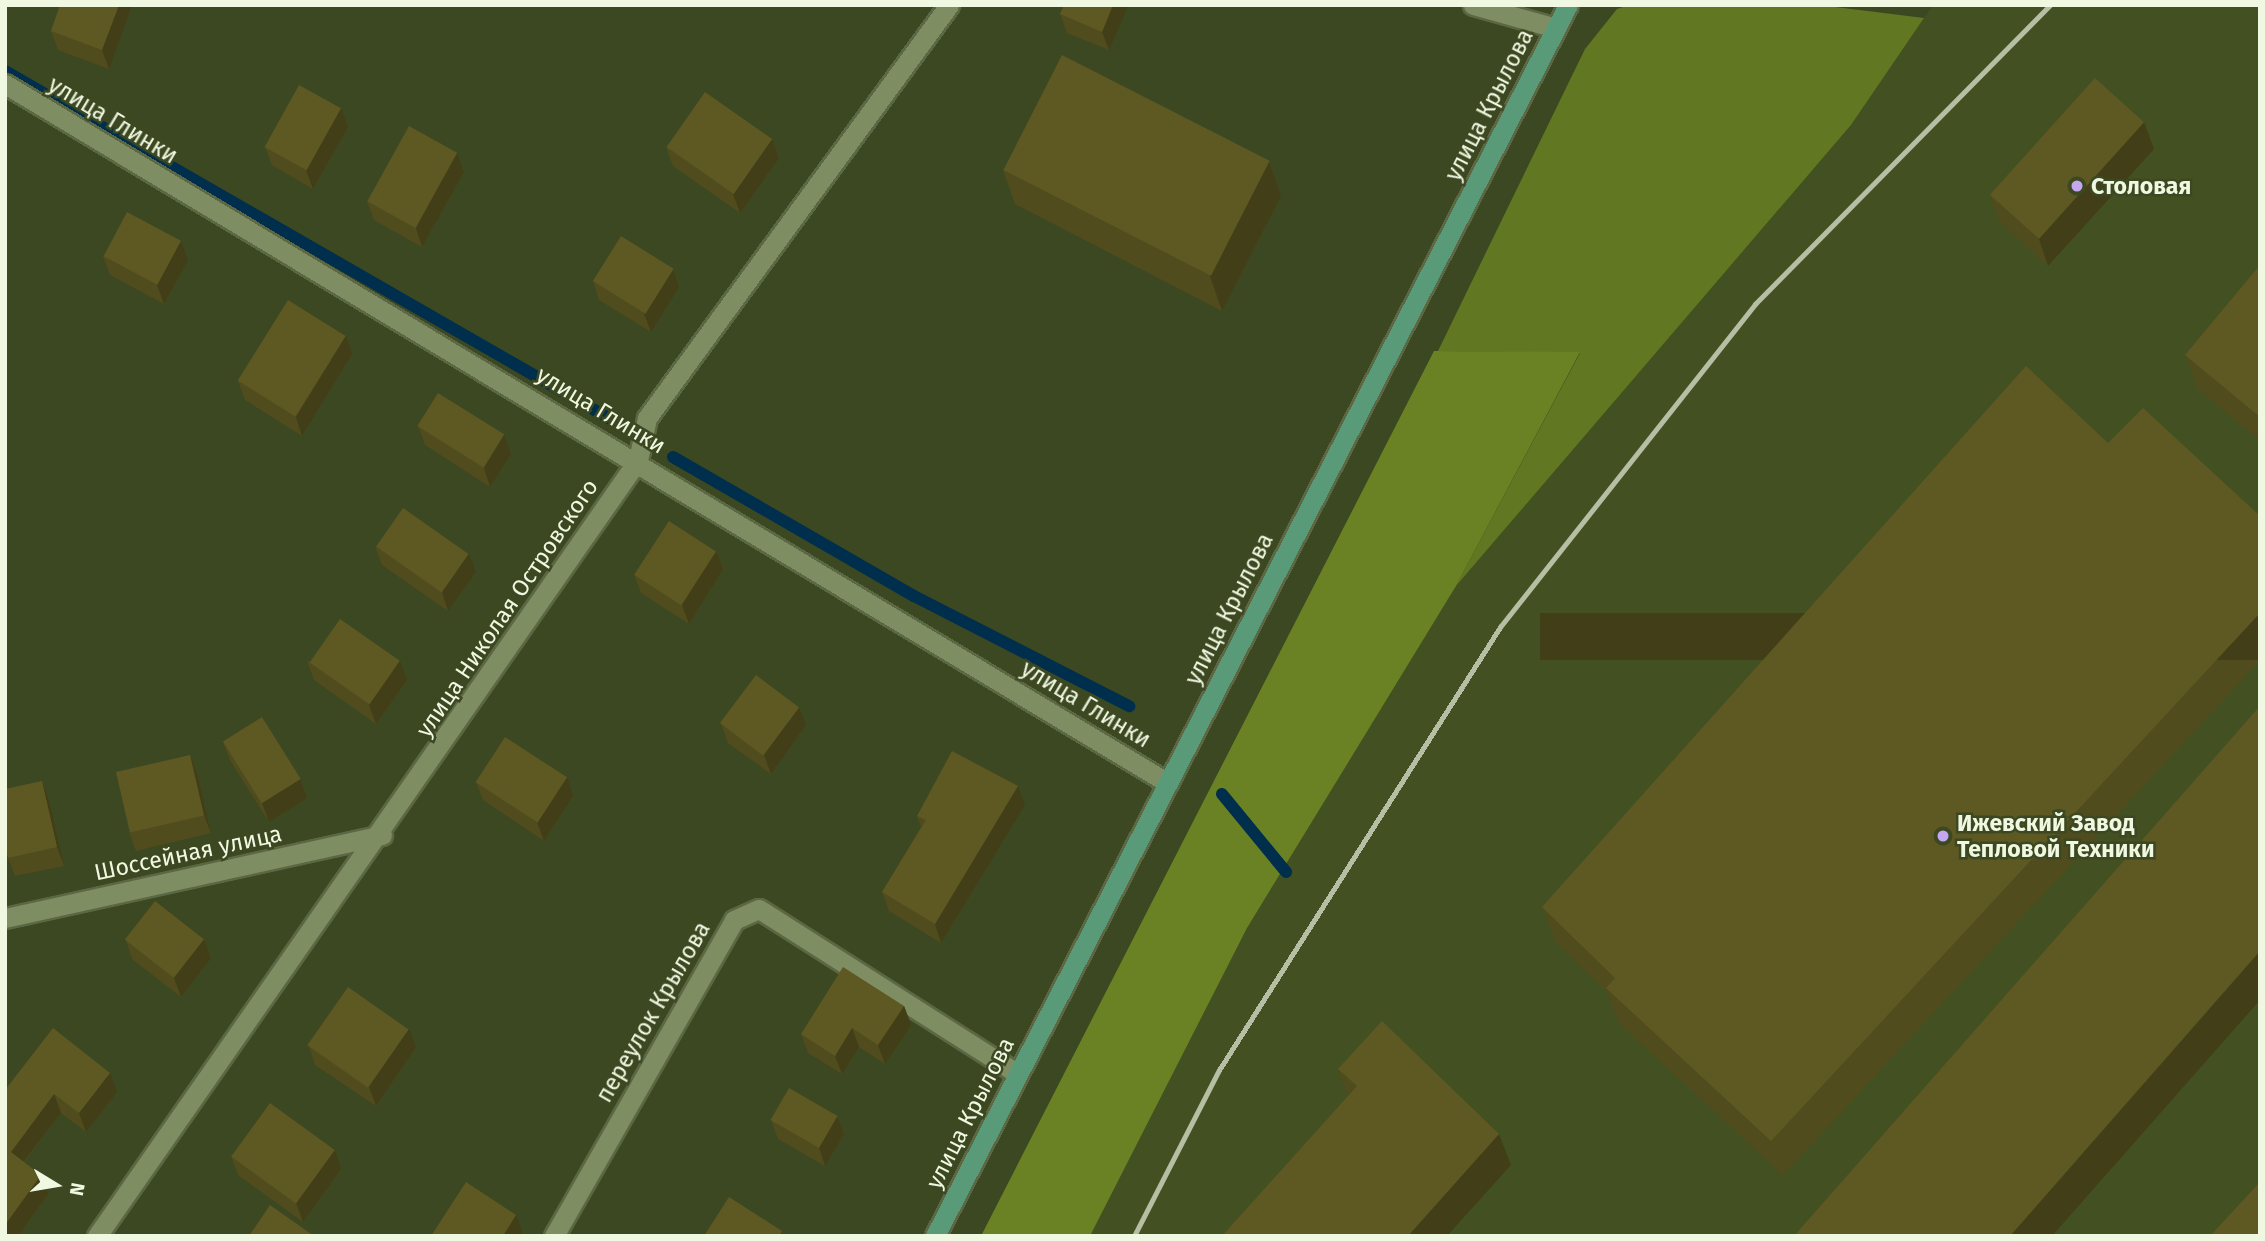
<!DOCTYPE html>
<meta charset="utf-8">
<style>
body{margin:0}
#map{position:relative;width:2265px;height:1241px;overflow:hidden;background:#3c4821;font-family:"Fira Sans",sans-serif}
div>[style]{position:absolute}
.built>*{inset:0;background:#435122}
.green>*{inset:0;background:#617722}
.forest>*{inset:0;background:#6a8223}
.stream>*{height:12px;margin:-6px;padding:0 6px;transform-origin:6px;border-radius:6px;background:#002e4d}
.roads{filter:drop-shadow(2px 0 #5c6743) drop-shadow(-2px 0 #5c6743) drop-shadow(0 2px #5c6743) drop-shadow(0 -2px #5c6743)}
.minor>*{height:19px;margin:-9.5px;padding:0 9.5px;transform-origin:9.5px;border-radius:9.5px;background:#7f8d63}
.secondary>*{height:19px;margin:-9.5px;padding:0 9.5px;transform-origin:9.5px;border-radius:9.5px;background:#599a78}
.rail>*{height:5px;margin:-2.5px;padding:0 2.5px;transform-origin:2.5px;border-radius:2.5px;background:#b6bfa3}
.wall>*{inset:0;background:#514c1e}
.shaded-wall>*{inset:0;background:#423e18;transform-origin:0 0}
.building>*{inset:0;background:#5e5823;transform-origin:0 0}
.dots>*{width:19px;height:19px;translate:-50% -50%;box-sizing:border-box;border:4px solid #3c4821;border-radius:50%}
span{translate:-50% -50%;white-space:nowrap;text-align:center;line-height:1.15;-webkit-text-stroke:5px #3c4821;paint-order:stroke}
.street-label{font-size:23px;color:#f0f8e2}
.poi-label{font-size:23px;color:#f0f8e2;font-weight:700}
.left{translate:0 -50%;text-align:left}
.frame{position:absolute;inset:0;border:7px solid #f0f8e2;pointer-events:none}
.north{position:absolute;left:21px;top:1150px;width:70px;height:70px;-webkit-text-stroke:5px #3c4821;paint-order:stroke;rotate:101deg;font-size:19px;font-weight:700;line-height:28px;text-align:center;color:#f0f8e2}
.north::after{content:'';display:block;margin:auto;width:24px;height:32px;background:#f0f8e2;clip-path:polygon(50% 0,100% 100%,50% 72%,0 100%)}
</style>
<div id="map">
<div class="built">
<div style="clip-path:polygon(1933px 5px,2260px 5px,2260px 1236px,1090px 1236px,1247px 928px,1456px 586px,1851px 125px)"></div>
</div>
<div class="green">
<div style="clip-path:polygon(1629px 5px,1819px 5px,1924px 18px,1851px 125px,1456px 586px,1580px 353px,1438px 351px,1585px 49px,1617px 9px)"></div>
</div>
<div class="forest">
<div style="clip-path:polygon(1434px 351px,1580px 352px,1456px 586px,1247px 928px,1090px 1236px,981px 1236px)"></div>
</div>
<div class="stream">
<div style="left:5px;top:71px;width:700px;rotate:29.9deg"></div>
<div style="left:673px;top:457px;width:278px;rotate:30deg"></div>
<div style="left:914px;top:596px;width:242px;rotate:27.1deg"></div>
<div style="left:1222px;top:794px;width:101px;rotate:50.6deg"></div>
</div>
<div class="roads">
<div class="minor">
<div style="left:1473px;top:5px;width:86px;rotate:15.5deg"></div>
<div style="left:5px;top:84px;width:1357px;rotate:31.01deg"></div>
<div style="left:5px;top:918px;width:386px;rotate:-12.4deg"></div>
<div style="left:97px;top:1236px;width:946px;rotate:-55.12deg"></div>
<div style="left:638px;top:460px;width:43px;rotate:-77.9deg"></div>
<div style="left:647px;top:418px;width:512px;rotate:-53.82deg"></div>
<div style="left:554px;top:1236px;width:364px;rotate:-60.3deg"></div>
<div style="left:734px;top:920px;width:27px;rotate:-24deg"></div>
<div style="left:759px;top:909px;width:307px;rotate:32.5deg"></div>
</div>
<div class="secondary">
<div style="left:935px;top:1236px;width:1384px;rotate:-62.79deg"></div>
</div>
</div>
<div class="rail">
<div style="left:1134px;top:1236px;width:186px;rotate:-62.9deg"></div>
<div style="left:1219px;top:1070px;width:525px;rotate:-57.61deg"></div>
<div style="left:1500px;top:627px;width:412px;rotate:-51.7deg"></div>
<div style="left:1755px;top:304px;width:420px;rotate:-45.4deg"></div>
</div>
<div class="wall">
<div style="clip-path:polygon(60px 5px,132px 5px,109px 69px,58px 50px,51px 31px)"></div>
<div style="clip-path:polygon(1064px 5px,1128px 5px,1109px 50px,1067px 33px,1060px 14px)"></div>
<div style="clip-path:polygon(341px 108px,348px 127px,313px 189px,272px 165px,265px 147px)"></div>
<div style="clip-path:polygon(772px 139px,779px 158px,740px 213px,673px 166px,666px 147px)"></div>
<div style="clip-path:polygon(2154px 149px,2048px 266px,2000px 222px,1990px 195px)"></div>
<div style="clip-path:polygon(457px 153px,464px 172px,422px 247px,374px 220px,367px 201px)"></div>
<div style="clip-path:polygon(1269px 162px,1281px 196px,1222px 311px,1015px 204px,1003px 170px)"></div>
<div style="clip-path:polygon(181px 241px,188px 260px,164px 304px,110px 275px,103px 256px)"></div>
<div style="clip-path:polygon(2260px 265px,2260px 441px,2198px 389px,2185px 355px)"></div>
<div style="clip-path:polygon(673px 269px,679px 287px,651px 332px,599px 300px,593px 281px)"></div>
<div style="clip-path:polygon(352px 354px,302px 436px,245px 400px,238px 381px)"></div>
<div style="clip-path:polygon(418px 426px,504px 435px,511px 454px,490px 487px,425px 445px)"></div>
<div style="clip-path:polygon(2108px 443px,2260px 516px,2260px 660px,1783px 1175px,1618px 1022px,1608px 993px,1555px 941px,1542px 907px)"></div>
<div style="clip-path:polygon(375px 546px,476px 572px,448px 611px,382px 565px)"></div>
<div style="clip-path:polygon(716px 551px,723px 569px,689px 624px,641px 593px,634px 574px)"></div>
<div style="clip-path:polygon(307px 661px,407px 680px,376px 724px,314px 680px)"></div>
<div style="clip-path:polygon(799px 707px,806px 725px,771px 774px,728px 743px,721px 724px)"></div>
<div style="clip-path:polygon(223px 742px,300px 779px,307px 798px,269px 822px,230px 760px)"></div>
<div style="clip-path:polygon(190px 755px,197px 773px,211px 833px,136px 851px,129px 832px)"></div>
<div style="clip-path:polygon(567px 777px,573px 796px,544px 841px,483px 800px,476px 782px)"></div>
<div style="clip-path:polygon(42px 781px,49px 800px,64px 866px,15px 876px,8px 858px)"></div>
<div style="clip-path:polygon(1025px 805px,941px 943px,889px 911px,882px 892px,921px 827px,917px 816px)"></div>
<div style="clip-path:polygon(204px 939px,211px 958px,181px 997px,132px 959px,126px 940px)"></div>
<div style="clip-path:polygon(904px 1006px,911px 1025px,885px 1064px,859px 1047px,842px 1074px,808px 1053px,801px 1034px)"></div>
<div style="clip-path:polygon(309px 1046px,416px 1047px,376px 1106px,315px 1065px)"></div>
<div style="clip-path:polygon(1338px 1069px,1511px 1165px,1348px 1096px)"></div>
<div style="clip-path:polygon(5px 1090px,117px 1092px,86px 1132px,61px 1113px,24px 1162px,48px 1194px,18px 1236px)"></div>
<div style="clip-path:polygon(837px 1116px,844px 1134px,825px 1166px,778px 1139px,771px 1120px)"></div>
<div style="clip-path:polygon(335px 1150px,341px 1169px,303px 1222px,238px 1175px,231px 1156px)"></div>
</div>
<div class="shaded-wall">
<div style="clip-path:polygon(119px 5px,132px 5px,109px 69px,102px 50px)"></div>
<div style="clip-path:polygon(1113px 5px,1128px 6px,1109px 50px,1102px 32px)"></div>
<div style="clip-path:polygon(341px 108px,348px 127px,313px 189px,306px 170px)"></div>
<div style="clip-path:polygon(2144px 122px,2154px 149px,2048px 266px,2039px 239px)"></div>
<div style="clip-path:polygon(772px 139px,779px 158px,740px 213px,733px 194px)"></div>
<div style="clip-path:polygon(457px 153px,464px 172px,422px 247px,416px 228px)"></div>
<div style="clip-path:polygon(1269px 162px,1281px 196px,1222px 311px,1210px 276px)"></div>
<div style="clip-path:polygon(181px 241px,188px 260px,164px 304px,157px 285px)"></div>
<div style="clip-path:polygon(673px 269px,679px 287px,651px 332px,644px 314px)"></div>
<div style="clip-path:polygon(346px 336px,352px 354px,302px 436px,296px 417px)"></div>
<div style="clip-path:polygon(504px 435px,511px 454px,490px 487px,484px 468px)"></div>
<div style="clip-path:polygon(716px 551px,723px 569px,689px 624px,682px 605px)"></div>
<div style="clip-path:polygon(469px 554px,476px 572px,448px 611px,442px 592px)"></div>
<div style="left:2260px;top:613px;width:47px;height:720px;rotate:90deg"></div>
<div style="clip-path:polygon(400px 661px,407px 680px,376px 724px,369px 705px)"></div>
<div style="clip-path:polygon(799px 707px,806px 725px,771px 774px,764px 755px)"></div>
<div style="clip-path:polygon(190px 755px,197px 773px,211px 833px,204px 815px)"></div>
<div style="clip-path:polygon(567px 777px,573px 796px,544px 841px,537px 822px)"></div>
<div style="clip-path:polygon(300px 779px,307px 798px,269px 822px,262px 803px)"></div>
<div style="clip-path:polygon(42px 781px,49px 800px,64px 866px,57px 847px)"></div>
<div style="clip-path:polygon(1018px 786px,1025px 805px,941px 943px,935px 924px)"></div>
<div style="clip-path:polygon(204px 939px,211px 958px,181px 997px,174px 978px)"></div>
<div style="clip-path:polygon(2260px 951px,2260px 1000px,2052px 1236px,2010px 1236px)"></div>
<div style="clip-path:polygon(904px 1006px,911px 1025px,885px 1064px,878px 1045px)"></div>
<div style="clip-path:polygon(852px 1028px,859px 1047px,842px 1074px,835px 1056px)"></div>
<div style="clip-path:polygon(409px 1029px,416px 1047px,376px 1106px,369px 1087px)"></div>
<div style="clip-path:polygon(110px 1073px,117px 1092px,86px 1132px,79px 1113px)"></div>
<div style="clip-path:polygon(54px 1094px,61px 1113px,17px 1170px,11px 1152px)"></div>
<div style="clip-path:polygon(837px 1116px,844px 1134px,825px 1166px,819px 1147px)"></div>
<div style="clip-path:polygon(1499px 1134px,1511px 1165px,1447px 1236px,1408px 1236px)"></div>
<div style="clip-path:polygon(335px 1150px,341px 1169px,303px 1222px,296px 1203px)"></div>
<div style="clip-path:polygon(41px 1175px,48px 1194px,18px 1236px,5px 1236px,5px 1225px)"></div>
<div style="clip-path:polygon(516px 1215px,523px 1234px,522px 1236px,503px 1236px)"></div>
</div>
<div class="building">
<div style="clip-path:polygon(60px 5px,119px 5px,102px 50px,51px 31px)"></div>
<div style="clip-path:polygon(1064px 5px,1113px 5px,1102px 32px,1060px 14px)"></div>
<div style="left:1062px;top:55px;width:233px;height:129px;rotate:27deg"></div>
<div style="left:2095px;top:78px;width:66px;height:157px;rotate:42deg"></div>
<div style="left:299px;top:85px;width:48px;height:71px;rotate:29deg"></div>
<div style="left:705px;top:92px;width:82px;height:67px;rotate:35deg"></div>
<div style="left:409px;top:126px;width:55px;height:86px;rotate:29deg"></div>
<div style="left:127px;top:212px;width:61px;height:50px;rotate:28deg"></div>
<div style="left:621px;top:236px;width:62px;height:53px;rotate:32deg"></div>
<div style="clip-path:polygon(2260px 265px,2260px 417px,2185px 355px)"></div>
<div style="left:288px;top:300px;width:68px;height:95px;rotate:32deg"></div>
<div style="clip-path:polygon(2026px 366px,2108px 443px,2143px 408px,2260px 516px,2260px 613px,1771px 1141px,1606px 988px,1615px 978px,1542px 907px)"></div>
<div style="left:438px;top:393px;width:78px;height:39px;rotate:32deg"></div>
<div style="left:403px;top:508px;width:80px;height:47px;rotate:35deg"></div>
<div style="left:669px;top:521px;width:56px;height:64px;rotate:33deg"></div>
<div style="left:340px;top:619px;width:73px;height:53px;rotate:35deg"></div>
<div style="left:756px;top:675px;width:54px;height:60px;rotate:37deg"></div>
<div style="clip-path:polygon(2260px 706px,2260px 951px,2010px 1236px,1794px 1236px)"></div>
<div style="left:262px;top:717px;width:73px;height:46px;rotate:58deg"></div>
<div style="left:505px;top:737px;width:74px;height:54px;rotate:33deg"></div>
<div style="clip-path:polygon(952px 751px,1018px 786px,935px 924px,882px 892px,926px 820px,917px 816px)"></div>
<div style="left:190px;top:755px;width:62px;height:76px;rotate:77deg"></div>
<div style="clip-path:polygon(42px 781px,57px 847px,8px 858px,5px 847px,5px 789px)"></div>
<div style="left:155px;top:901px;width:62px;height:49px;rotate:38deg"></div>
<div style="clip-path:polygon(843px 967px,904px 1006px,878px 1045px,852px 1028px,835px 1056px,801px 1034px)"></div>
<div style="left:348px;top:987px;width:74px;height:71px;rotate:35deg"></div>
<div style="clip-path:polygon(1382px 1021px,1499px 1134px,1408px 1236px,1222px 1236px,1357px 1086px,1338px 1069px)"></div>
<div style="clip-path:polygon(53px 1028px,110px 1073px,79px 1113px,54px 1094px,11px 1152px,41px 1175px,5px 1225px,5px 1090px)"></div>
<div style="left:789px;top:1088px;width:56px;height:37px;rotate:30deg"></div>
<div style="left:270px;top:1103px;width:80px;height:66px;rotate:36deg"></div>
<div style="clip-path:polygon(466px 1182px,516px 1215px,503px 1236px,431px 1236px)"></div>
<div style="clip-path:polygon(2260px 1182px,2260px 1236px,2210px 1236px)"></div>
<div style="clip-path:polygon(729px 1197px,782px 1231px,779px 1236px,704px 1236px)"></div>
<div style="clip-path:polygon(270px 1205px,314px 1236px,249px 1236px)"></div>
</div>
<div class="dots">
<div style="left:2077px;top:186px;background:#c5a6f1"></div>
<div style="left:1943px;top:836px;background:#c5a6f1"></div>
</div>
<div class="street-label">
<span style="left:1489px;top:105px;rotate:-63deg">улица Крылова</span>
<span style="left:113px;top:120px;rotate:31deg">улица Глинки</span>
<span style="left:601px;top:410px;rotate:31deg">улица Глинки</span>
<span style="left:507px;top:608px;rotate:-56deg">улица Николая Островского</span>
<span style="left:1229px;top:609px;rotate:-63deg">улица Крылова</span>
<span style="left:1086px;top:704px;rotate:31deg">улица Глинки</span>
<span style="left:188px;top:853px;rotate:-12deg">Шоссейная улица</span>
<span style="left:653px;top:1012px;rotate:-60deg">переулок Крылова</span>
<span style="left:970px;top:1113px;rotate:-63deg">улица Крылова</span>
</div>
<div class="poi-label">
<span class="left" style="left:2091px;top:186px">Столовая</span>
<span class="left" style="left:1957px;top:836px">Ижевский Завод<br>Тепловой Техники</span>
</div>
<div class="frame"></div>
<div class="north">N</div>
</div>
